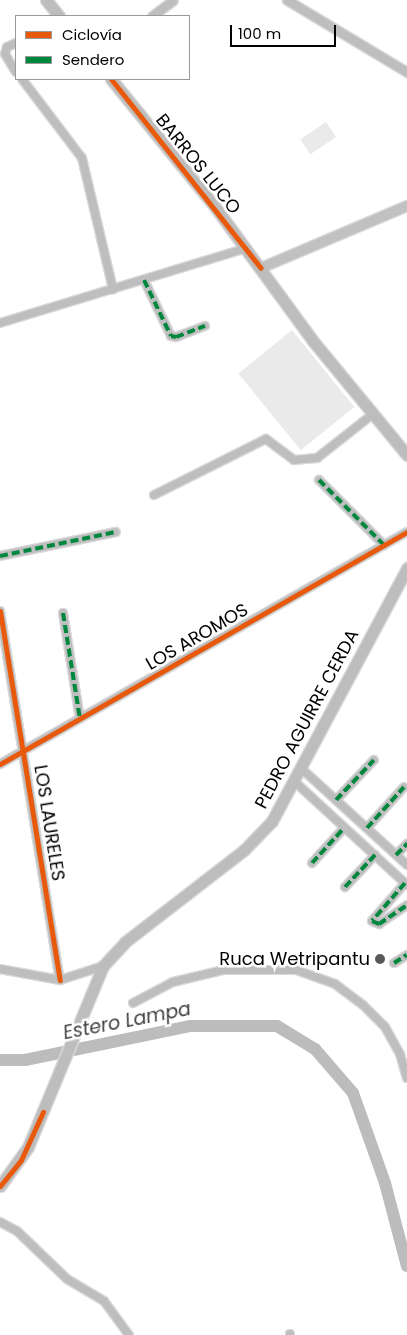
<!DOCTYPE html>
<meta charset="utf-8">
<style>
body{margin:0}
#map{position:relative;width:407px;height:1335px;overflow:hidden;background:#fff;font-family:Poppins,sans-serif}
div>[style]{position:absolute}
.green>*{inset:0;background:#eaeaea;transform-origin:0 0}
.river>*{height:12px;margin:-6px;padding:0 6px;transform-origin:6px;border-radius:6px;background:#bcbcbc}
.roads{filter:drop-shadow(1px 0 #dbdbdb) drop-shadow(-1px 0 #dbdbdb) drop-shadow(0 1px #dbdbdb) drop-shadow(0 -1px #dbdbdb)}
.minor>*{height:8px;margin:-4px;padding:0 4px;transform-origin:4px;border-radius:4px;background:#bebebe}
.tertiary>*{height:9px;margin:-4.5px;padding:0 4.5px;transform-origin:4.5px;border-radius:4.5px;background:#bebebe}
.secondary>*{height:10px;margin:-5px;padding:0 5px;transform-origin:5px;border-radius:5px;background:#c1c1c1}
.primary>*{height:11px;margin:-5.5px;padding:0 5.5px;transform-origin:5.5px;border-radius:5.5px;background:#bdbdbd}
.quiet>*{height:4px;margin-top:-2px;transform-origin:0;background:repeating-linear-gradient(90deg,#00873e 0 8px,transparent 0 12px)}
.cycleway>*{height:5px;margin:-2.5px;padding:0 2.5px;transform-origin:2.5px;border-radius:2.5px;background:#e8590c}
.dots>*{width:14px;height:14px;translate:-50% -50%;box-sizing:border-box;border:2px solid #fff;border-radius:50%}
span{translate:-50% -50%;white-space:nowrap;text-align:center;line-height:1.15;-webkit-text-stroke:5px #fff;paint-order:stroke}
.street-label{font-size:18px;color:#000}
.poi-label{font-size:18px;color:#000}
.right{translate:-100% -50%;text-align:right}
.water-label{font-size:19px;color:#404040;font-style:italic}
.legend{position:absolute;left:15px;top:15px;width:175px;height:65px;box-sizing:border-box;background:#fff;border:1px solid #999;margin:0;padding:6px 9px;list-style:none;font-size:15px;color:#000}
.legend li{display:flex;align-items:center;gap:10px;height:25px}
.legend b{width:25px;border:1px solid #999}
.scale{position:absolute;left:230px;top:25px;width:106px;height:22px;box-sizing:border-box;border:2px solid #000;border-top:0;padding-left:6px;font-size:15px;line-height:18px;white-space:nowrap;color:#000;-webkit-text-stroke:4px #fff;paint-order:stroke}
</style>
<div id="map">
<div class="green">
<div style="left:326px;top:122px;width:18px;height:31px;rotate:56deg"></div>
<div style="left:292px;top:330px;width:99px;height:69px;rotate:51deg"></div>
</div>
<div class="river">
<div style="left:0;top:1060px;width:25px"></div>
<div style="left:25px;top:1060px;width:168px;rotate:-11.6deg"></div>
<div style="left:190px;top:1026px;width:87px"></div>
<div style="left:277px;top:1026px;width:44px;rotate:31.2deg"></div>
<div style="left:315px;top:1049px;width:58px;rotate:49.2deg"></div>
<div style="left:353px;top:1093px;width:96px;rotate:70.4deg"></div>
<div style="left:385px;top:1183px;width:86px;rotate:75.2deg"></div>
</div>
<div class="roads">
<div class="minor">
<div style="left:16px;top:43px;width:10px;rotate:156deg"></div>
<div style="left:7px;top:47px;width:7px;rotate:106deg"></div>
<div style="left:5px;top:54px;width:21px;rotate:59deg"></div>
<div style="left:22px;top:79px;width:99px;rotate:52.8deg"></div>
<div style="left:82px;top:158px;width:135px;rotate:76.7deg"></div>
<div style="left:144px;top:280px;width:62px;rotate:64.3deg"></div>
<div style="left:171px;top:336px;width:5px;rotate:11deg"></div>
<div style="left:176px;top:337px;width:31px;rotate:-21deg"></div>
<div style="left:0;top:323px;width:258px;rotate:-16.9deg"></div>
<div style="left:319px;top:480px;width:92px;rotate:45deg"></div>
<div style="left:154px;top:495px;width:125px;rotate:-26.6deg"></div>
<div style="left:266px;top:439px;width:35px;rotate:37deg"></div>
<div style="left:294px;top:460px;width:23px;rotate:-5deg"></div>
<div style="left:317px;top:458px;width:71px;rotate:-38.2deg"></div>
<div style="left:0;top:556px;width:118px;rotate:-11.7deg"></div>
<div style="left:0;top:611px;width:374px;rotate:80.8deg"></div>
<div style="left:63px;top:613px;width:107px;rotate:80.9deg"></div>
<div style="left:0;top:764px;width:468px;rotate:-29.7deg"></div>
<div style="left:302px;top:769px;width:142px;rotate:42.4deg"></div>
<div style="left:295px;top:782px;width:152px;rotate:42.6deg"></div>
<div style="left:336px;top:800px;width:55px;rotate:-46.5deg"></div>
<div style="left:367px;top:828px;width:55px;rotate:-47.9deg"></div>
<div style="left:396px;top:855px;width:16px;rotate:-45deg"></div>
<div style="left:312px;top:863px;width:47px;rotate:-47.6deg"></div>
<div style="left:405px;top:883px;width:50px;rotate:131deg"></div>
<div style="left:372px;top:921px;width:8px;rotate:23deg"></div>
<div style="left:379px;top:924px;width:34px;rotate:-34deg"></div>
<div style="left:345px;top:887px;width:44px;rotate:-46.8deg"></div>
<div style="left:394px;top:963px;width:15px;rotate:-32deg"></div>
<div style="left:0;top:969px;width:61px;rotate:10.4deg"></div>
<div style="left:60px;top:980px;width:45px;rotate:-18deg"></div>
<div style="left:133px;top:1003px;width:45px;rotate:-27.7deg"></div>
<div style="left:173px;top:982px;width:51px;rotate:-13.5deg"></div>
<div style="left:223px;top:970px;width:73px"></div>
<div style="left:296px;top:970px;width:41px;rotate:19.7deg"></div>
<div style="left:335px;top:984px;width:35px;rotate:37deg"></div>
<div style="left:363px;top:1005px;width:31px;rotate:45deg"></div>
<div style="left:385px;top:1027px;width:31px;rotate:61deg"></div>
<div style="left:400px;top:1054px;width:25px;rotate:74deg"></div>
<div style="left:0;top:1222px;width:19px;rotate:28deg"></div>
<div style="left:17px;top:1231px;width:69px;rotate:43.8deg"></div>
<div style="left:67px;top:1279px;width:43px;rotate:30.7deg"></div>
<div style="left:104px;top:1301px;width:42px;rotate:53.7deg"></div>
<div style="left:290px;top:1335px;width:1px;rotate:-90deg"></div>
</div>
<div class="tertiary">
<div style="left:287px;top:0;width:140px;rotate:31deg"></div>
<div style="left:152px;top:16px;width:26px;rotate:-37deg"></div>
</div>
<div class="secondary">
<div style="left:261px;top:268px;width:159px;rotate:-23deg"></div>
</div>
<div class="primary">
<div style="left:46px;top:0;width:21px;rotate:51deg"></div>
<div style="left:111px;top:79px;width:165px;rotate:50.9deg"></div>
<div style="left:215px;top:207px;width:166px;rotate:53.8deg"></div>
<div style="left:313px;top:341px;width:148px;rotate:50.5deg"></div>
<div style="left:0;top:1186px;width:48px;rotate:-54.3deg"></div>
<div style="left:28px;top:1147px;width:196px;rotate:-67.5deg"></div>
<div style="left:103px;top:966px;width:33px;rotate:-47deg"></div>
<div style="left:125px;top:942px;width:150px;rotate:-37.7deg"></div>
<div style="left:244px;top:850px;width:40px;rotate:-46deg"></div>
<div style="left:272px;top:821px;width:287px;rotate:-61.9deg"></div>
</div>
</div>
<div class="quiet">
<div style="left:144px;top:280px;width:62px;rotate:64.3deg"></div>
<div style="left:171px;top:336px;width:5px;rotate:11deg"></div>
<div style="left:176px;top:337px;width:31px;rotate:-21deg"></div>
<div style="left:319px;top:480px;width:92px;rotate:45deg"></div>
<div style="left:0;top:556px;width:118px;rotate:-11.7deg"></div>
<div style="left:63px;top:613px;width:107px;rotate:80.9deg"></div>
<div style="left:336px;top:800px;width:55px;rotate:-46.5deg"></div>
<div style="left:367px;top:828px;width:55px;rotate:-47.9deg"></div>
<div style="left:396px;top:855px;width:16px;rotate:-45deg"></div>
<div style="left:312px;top:863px;width:47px;rotate:-47.6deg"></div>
<div style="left:405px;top:883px;width:50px;rotate:131deg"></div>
<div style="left:372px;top:921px;width:8px;rotate:23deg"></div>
<div style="left:379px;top:924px;width:34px;rotate:-34deg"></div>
<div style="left:345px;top:887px;width:44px;rotate:-46.8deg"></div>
<div style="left:394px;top:963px;width:15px;rotate:-32deg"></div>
</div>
<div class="cycleway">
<div style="left:111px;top:79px;width:241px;rotate:51.6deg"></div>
<div style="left:0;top:611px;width:374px;rotate:80.8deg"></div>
<div style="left:0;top:764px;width:468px;rotate:-29.7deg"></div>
<div style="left:0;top:1186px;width:33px;rotate:-51deg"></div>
<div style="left:21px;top:1160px;width:53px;rotate:-65.4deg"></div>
</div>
<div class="dots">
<div style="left:380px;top:959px;background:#595959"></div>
</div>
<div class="street-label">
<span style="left:198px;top:164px;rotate:51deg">BARROS LUCO</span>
<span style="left:197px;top:637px;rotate:-30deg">LOS AROMOS</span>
<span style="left:307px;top:719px;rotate:-62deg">PEDRO AGUIRRE CERDA</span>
<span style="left:49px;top:823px;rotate:81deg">LOS LAURELES</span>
</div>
<div class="poi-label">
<span class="right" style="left:370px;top:959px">Ruca Wetripantu</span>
</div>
<div class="water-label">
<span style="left:127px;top:1021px;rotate:-11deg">Estero Lampa</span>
</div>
<ul class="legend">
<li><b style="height:6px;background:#e8590c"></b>Ciclovía</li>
<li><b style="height:6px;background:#00873e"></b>Sendero</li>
</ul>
<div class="scale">100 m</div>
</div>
